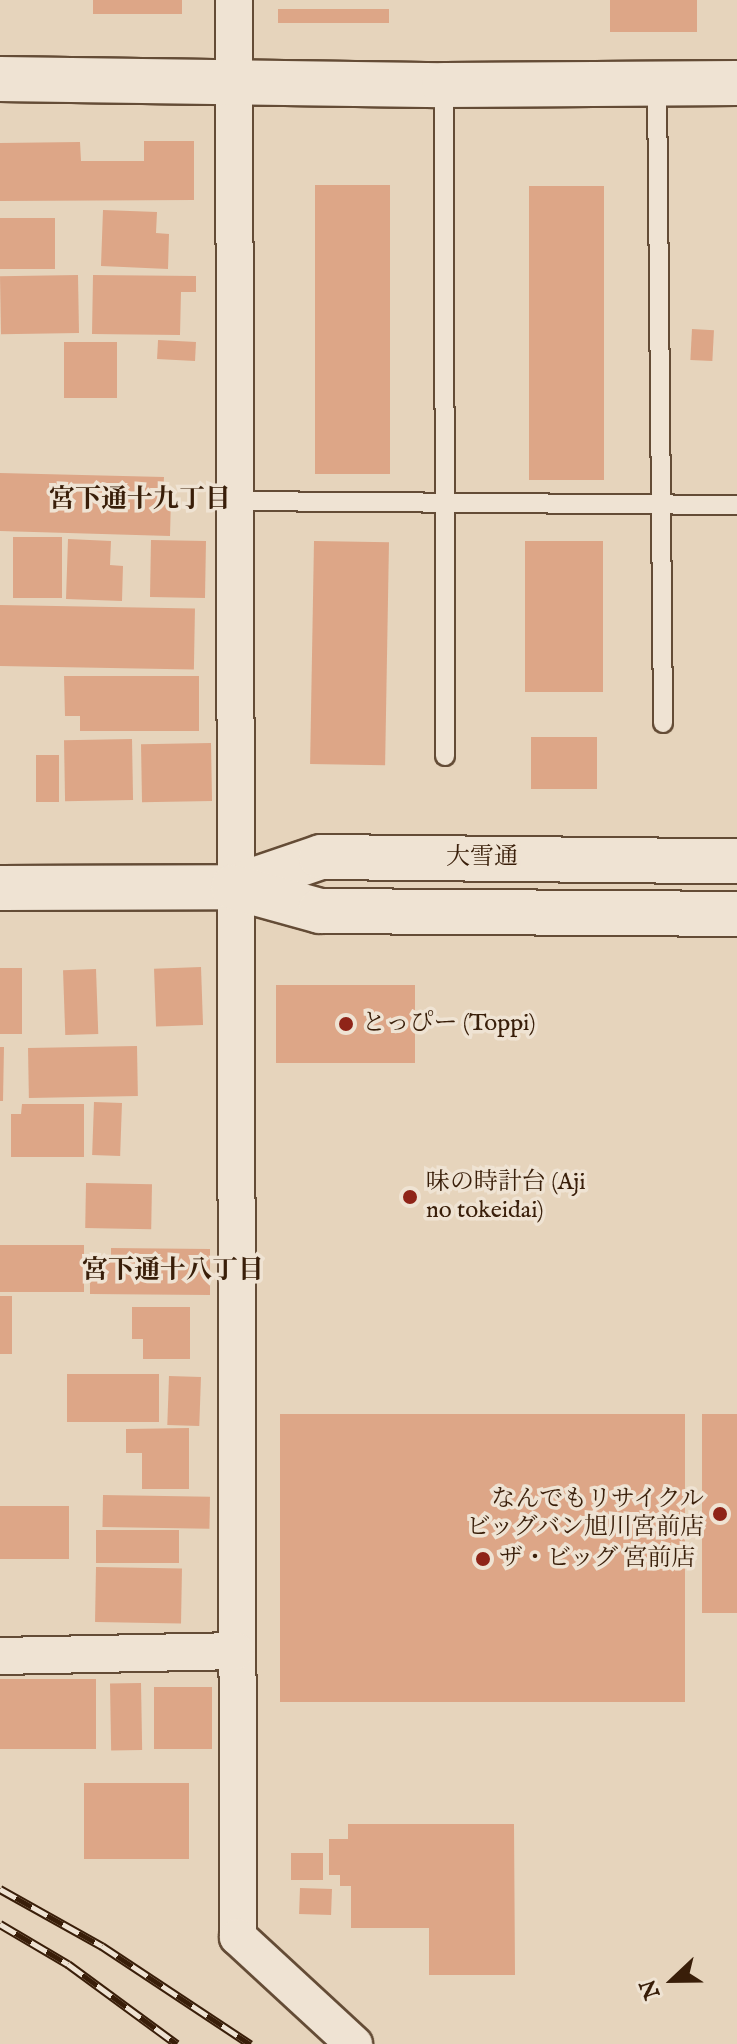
<!DOCTYPE html>
<meta charset="utf-8">
<style>
body{margin:0}
#map{position:relative;width:737px;height:2044px;overflow:hidden;background:#e6d4bc;font-family:"IM FELL English","Noto Serif JP",serif}
div>[style]{position:absolute}
.building>*{inset:0;background:#dda687;transform-origin:0 0}
.roads{filter:drop-shadow(2px 0 #644c36) drop-shadow(-2px 0 #644c36) drop-shadow(0 2px #644c36) drop-shadow(0 -2px #644c36)}
.service>*{height:18px;margin:-9px;padding:0 9px;transform-origin:9px;border-radius:9px;background:#efe3d3}
.minor>*{height:36px;margin:-18px;padding:0 18px;transform-origin:18px;border-radius:18px;background:#efe3d3}
.tertiary>*{height:44px;margin:-22px;padding:0 22px;transform-origin:22px;border-radius:22px;background:#efe3d3}
.secondary>*{height:44px;margin:-22px;padding:0 22px;transform-origin:22px;border-radius:22px;background:#efe3d3}
.rail>*{height:9px;margin-top:-4.5px;transform-origin:0;background:repeating-linear-gradient(90deg,#efe3d3 0 18px,#391e09 0 36px);box-sizing:border-box;border-block:2px solid #391e09}
.dots>*{width:22px;height:22px;translate:-50% -50%;box-sizing:border-box;border:4px solid #efe3d3;border-radius:50%}
span{translate:-50% -50%;white-space:nowrap;text-align:center;line-height:1.15;-webkit-text-stroke:7px #efe3d3;paint-order:stroke}
.street-label{font-size:24px;color:#391e09}
.poi-label{font-size:24px;color:#391e09}
.left{translate:0 -50%;text-align:left}
.right{translate:-100% -50%;text-align:right}
.neighbourhood-label{font-size:26px;color:#391e09;font-weight:700}
.north{position:absolute;left:633px;top:1940px;width:80px;height:80px;-webkit-text-stroke:6px #efe3d3;paint-order:stroke;rotate:248deg;font-size:22px;font-weight:700;line-height:32px;text-align:center;color:#391e09}
.north::after{content:'';display:block;margin:auto;width:28px;height:36px;background:#391e09;clip-path:polygon(50% 0,100% 100%,50% 72%,0 100%)}
</style>
<div id="map">
<div class="building">
<div style="left:182px;top:0;width:14px;height:89px;rotate:90deg"></div>
<div style="left:610px;top:0;width:87px;height:32px"></div>
<div style="left:278px;top:9px;width:111px;height:14px"></div>
<div style="clip-path:polygon(144px 141px,194px 141px,194px 200px,0 201px,0 143px,80px 142px,81px 161px,144px 161px)"></div>
<div style="left:315px;top:185px;width:75px;height:289px"></div>
<div style="left:529px;top:186px;width:75px;height:294px"></div>
<div style="clip-path:polygon(103px 210px,157px 212px,156px 233px,169px 234px,168px 269px,101px 266px)"></div>
<div style="left:0;top:218px;width:55px;height:51px"></div>
<div style="left:78px;top:275px;width:58px;height:78px;rotate:89deg"></div>
<div style="clip-path:polygon(93px 275px,196px 276px,196px 292px,181px 292px,180px 335px,92px 334px)"></div>
<div style="left:692px;top:329px;width:22px;height:31px;rotate:3deg"></div>
<div style="left:64px;top:342px;width:53px;height:56px"></div>
<div style="left:196px;top:342px;width:19px;height:38px;rotate:93deg"></div>
<div style="clip-path:polygon(0 473px,164px 477px,163px 497px,171px 497px,170px 536px,0 531px)"></div>
<div style="left:13px;top:537px;width:49px;height:61px"></div>
<div style="clip-path:polygon(68px 539px,111px 541px,110px 565px,123px 566px,122px 601px,66px 599px)"></div>
<div style="left:151px;top:540px;width:55px;height:57px;rotate:1deg"></div>
<div style="left:314px;top:541px;width:75px;height:223px;rotate:1deg"></div>
<div style="left:525px;top:541px;width:78px;height:151px"></div>
<div style="left:0;top:605px;width:195px;height:61px;rotate:1deg"></div>
<div style="clip-path:polygon(64px 676px,199px 676px,199px 731px,80px 731px,80px 716px,65px 716px)"></div>
<div style="left:531px;top:737px;width:66px;height:52px"></div>
<div style="left:132px;top:739px;width:61px;height:68px;rotate:89deg"></div>
<div style="left:211px;top:743px;width:58px;height:70px;rotate:89deg"></div>
<div style="left:36px;top:755px;width:23px;height:47px"></div>
<div style="left:201px;top:967px;width:58px;height:47px;rotate:88deg"></div>
<div style="left:0;top:968px;width:22px;height:66px"></div>
<div style="left:96px;top:969px;width:65px;height:33px;rotate:88deg"></div>
<div style="left:276px;top:985px;width:139px;height:78px"></div>
<div style="left:137px;top:1046px;width:50px;height:109px;rotate:89deg"></div>
<div style="clip-path:polygon(0 1047px,4px 1047px,3px 1101px,0 1101px)"></div>
<div style="left:94px;top:1102px;width:28px;height:53px;rotate:2deg"></div>
<div style="clip-path:polygon(22px 1104px,84px 1104px,84px 1157px,11px 1157px,11px 1114px,21px 1114px)"></div>
<div style="left:86px;top:1183px;width:66px;height:45px;rotate:1deg"></div>
<div style="left:0;top:1245px;width:84px;height:47px"></div>
<div style="clip-path:polygon(111px 1248px,210px 1249px,210px 1295px,90px 1294px,90px 1258px,111px 1258px)"></div>
<div style="left:0;top:1296px;width:12px;height:58px"></div>
<div style="clip-path:polygon(132px 1307px,190px 1307px,190px 1359px,143px 1359px,143px 1339px,132px 1339px)"></div>
<div style="left:67px;top:1374px;width:92px;height:48px"></div>
<div style="left:169px;top:1376px;width:32px;height:49px;rotate:2deg"></div>
<div style="left:685px;top:1414px;width:288px;height:405px;rotate:90deg"></div>
<div style="left:737px;top:1414px;width:199px;height:35px;rotate:90deg"></div>
<div style="clip-path:polygon(189px 1428px,189px 1489px,142px 1489px,142px 1453px,126px 1453px,126px 1429px)"></div>
<div style="left:103px;top:1495px;width:107px;height:32px;rotate:1deg"></div>
<div style="left:69px;top:1506px;width:53px;height:69px;rotate:90deg"></div>
<div style="left:96px;top:1530px;width:83px;height:33px"></div>
<div style="left:96px;top:1567px;width:86px;height:55px;rotate:1deg"></div>
<div style="left:96px;top:1679px;width:70px;height:96px;rotate:90deg"></div>
<div style="left:141px;top:1683px;width:67px;height:31px;rotate:89deg"></div>
<div style="left:154px;top:1687px;width:58px;height:62px"></div>
<div style="left:84px;top:1783px;width:105px;height:76px"></div>
<div style="clip-path:polygon(348px 1824px,514px 1824px,515px 1975px,429px 1975px,429px 1928px,351px 1928px,351px 1886px,340px 1886px,340px 1875px,329px 1875px,329px 1839px,348px 1839px)"></div>
<div style="left:291px;top:1853px;width:32px;height:27px"></div>
<div style="left:300px;top:1888px;width:32px;height:26px;rotate:2deg"></div>
</div>
<div class="roads">
<div class="service">
<div style="left:657px;top:83px;width:640px;rotate:89.46deg"></div>
<div style="left:444px;top:85px;width:671px;rotate:89.91deg"></div>
<div style="left:235px;top:501px;width:502px;rotate:0.46deg"></div>
</div>
<div class="minor">
<div style="left:234px;top:0;width:1937px;rotate:89.88deg"></div>
<div style="left:238px;top:1937px;width:158px;rotate:42.7deg"></div>
<div style="left:0;top:1656px;width:236px;rotate:-1.2deg"></div>
</div>
<div class="tertiary">
<div style="left:0;top:79px;width:444px;rotate:0.8deg"></div>
<div style="left:444px;top:85px;width:293px;rotate:-0.4deg"></div>
</div>
<div class="secondary">
<div style="left:233px;top:887px;width:93px;rotate:-18.8deg"></div>
<div style="left:321px;top:857px;width:416px;rotate:0.6deg"></div>
<div style="left:0;top:888px;width:233px;rotate:-0.2deg"></div>
<div style="left:233px;top:887px;width:90px;rotate:15.4deg"></div>
<div style="left:320px;top:911px;width:417px;rotate:0.4deg"></div>
</div>
</div>
<div class="rail">
<div style="left:0;top:1889px;width:117px;rotate:29.2deg"></div>
<div style="left:102px;top:1946px;width:178px;rotate:33.5deg"></div>
<div style="left:0;top:1924px;width:79px;rotate:30.5deg"></div>
<div style="left:68px;top:1964px;width:135px;rotate:36.3deg"></div>
</div>
<div class="dots">
<div style="left:346px;top:1024px;background:#8f2418"></div>
<div style="left:410px;top:1197px;background:#8f2418"></div>
<div style="left:720px;top:1514px;background:#8f2418"></div>
<div style="left:483px;top:1559px;background:#8f2418"></div>
</div>
<div class="street-label">
<span style="left:482px;top:858px">大雪通</span>
</div>
<div class="poi-label">
<span class="left" style="left:362px;top:1024px">とっぴー (Toppi)</span>
<span class="left" style="left:426px;top:1197px">味の時計台 (Aji<br>no tokeidai)</span>
<span class="right" style="left:704px;top:1514px">なんでもリサイクル<br>ビッグバン旭川宮前店</span>
<span class="left" style="left:499px;top:1559px">ザ・ビッグ 宮前店</span>
</div>
<div class="neighbourhood-label">
<span style="left:140px;top:500px">宮下通十九丁目</span>
<span style="left:173px;top:1271px">宮下通十八丁目</span>
</div>
<div class="north">N</div>
</div>
